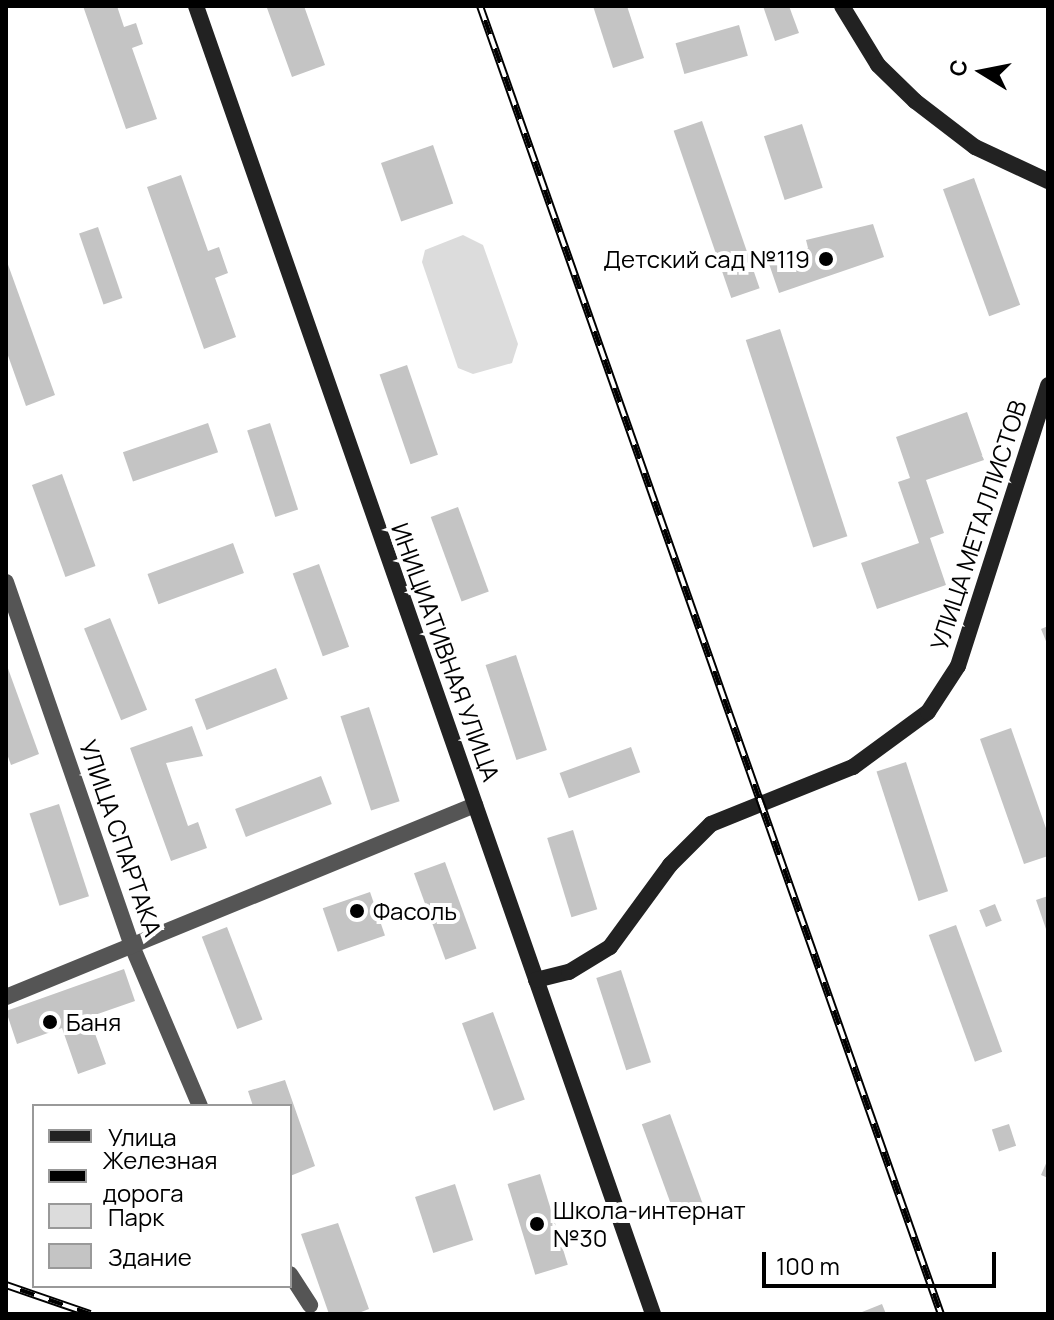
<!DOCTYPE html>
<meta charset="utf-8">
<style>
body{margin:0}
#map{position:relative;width:1054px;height:1320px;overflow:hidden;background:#fff;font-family:Manrope,sans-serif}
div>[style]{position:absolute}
.green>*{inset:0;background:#dcdcdc}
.building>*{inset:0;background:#c4c4c4;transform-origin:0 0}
.street>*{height:16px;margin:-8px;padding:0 8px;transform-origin:8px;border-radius:8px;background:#555}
.secondary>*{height:16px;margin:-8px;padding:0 8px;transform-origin:8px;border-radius:8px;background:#222}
.rail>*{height:8px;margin-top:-4px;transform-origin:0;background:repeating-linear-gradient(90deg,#fff 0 15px,#000 0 30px);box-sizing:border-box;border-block:2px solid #000}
.dots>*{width:22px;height:22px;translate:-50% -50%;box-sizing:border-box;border:4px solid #fff;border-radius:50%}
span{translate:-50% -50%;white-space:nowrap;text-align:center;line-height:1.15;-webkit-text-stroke:8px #fff;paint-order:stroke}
.poi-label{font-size:24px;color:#000}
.right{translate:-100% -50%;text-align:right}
.left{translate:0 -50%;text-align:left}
.street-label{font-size:24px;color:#000}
.frame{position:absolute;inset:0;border:8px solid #000;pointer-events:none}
.legend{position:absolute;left:32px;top:1104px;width:260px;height:184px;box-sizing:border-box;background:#fff;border:2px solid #999;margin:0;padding:10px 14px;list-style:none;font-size:24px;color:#000}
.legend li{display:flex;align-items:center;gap:16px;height:40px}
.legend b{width:40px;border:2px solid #999}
.north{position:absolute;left:942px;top:32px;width:80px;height:80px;-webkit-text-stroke:6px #fff;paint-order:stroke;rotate:280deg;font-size:22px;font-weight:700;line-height:32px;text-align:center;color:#000}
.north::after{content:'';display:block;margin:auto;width:28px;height:36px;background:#000;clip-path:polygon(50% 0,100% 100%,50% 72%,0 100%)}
.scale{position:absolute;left:762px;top:1252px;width:234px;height:36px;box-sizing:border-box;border:4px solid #000;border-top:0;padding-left:10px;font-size:24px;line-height:28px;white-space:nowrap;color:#000;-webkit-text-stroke:6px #fff;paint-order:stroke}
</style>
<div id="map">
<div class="green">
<div style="clip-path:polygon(463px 235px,483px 245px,518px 344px,512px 363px,473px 374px,458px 368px,422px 262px,425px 250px)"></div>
</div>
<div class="building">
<div style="clip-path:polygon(83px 6px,117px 6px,124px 27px,136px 23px,143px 44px,132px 48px,157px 119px,126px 129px)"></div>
<div style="clip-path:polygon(257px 6px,304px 6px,325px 65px,292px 77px,267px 8px)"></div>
<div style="clip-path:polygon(593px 6px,627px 6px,644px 58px,613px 68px)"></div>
<div style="clip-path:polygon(763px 6px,789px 6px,799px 33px,775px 41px)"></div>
<div style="left:739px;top:25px;width:32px;height:66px;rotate:74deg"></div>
<div style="left:702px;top:121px;width:177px;height:30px;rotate:71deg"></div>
<div style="left:802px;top:124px;width:67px;height:40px;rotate:72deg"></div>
<div style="left:433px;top:145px;width:62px;height:55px;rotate:71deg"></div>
<div style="clip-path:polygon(181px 175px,208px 251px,219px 247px,228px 273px,215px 278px,236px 337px,204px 349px,147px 187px)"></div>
<div style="left:974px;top:178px;width:135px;height:33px;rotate:70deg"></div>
<div style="clip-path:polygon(873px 224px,884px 257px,779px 293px,768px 261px,808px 248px,806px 240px)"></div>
<div style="left:98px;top:227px;width:75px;height:20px;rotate:71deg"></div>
<div style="clip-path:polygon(6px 259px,55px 395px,26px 406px,6px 350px)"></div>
<div style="left:780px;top:329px;width:218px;height:36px;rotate:72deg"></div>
<div style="left:407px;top:365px;width:95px;height:29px;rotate:71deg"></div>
<div style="clip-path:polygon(967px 412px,984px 460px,926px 480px,944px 533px,930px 538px,946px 585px,877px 609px,861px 563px,919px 543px,898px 482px,910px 478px,896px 437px)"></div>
<div style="left:208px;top:423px;width:31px;height:90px;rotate:71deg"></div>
<div style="left:270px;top:423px;width:91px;height:24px;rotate:72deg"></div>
<div style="left:62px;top:474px;width:98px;height:32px;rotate:70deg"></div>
<div style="left:458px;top:507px;width:90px;height:29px;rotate:70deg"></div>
<div style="left:233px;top:543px;width:32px;height:91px;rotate:70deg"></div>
<div style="left:319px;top:564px;width:88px;height:28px;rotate:70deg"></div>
<div style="left:110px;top:618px;width:99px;height:28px;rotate:68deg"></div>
<div style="clip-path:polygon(1048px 626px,1048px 646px,1041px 629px)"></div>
<div style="left:516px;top:655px;width:100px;height:32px;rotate:72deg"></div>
<div style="clip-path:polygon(6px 663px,39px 754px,11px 765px,6px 751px)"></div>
<div style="left:276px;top:668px;width:33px;height:87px;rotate:69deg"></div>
<div style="left:369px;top:707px;width:99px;height:30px;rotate:72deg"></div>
<div style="clip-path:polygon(192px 726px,203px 756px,166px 763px,188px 826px,198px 822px,207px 848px,171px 861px,130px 748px)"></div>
<div style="clip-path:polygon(1011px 728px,1048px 834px,1048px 856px,1024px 864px,980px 739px)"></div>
<div style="left:631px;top:747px;width:27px;height:76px;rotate:70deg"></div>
<div style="left:906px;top:762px;width:136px;height:31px;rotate:72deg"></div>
<div style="left:321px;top:776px;width:30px;height:92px;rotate:69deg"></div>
<div style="left:59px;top:804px;width:97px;height:31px;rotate:72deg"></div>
<div style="left:573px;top:830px;width:83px;height:27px;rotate:73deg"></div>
<div style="left:445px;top:862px;width:92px;height:33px;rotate:70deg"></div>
<div style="left:370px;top:892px;width:46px;height:50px;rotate:71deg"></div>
<div style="clip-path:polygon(1048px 896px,1048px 932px,1047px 932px,1036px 900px)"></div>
<div style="left:995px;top:904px;width:18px;height:17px;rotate:68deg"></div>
<div style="left:956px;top:925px;width:135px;height:29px;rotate:70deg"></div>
<div style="left:227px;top:927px;width:99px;height:27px;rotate:69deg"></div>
<div style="clip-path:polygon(124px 969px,135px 1001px,89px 1017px,106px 1064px,78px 1074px,62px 1028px,17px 1044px,6px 1011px)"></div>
<div style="left:621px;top:970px;width:97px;height:26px;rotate:72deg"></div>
<div style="left:493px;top:1012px;width:93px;height:33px;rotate:70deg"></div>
<div style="clip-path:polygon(285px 1080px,315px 1166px,290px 1176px,290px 1106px,253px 1106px,248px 1091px)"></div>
<div style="left:670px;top:1114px;width:98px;height:30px;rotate:70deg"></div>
<div style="left:1009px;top:1124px;width:23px;height:18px;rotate:72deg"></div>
<div style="clip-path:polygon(1048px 1159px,1048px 1178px,1041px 1175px)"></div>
<div style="left:540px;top:1174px;width:95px;height:34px;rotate:73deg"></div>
<div style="left:455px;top:1184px;width:59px;height:42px;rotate:72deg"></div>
<div style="clip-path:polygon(338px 1223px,369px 1309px,356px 1314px,329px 1314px,301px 1234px)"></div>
<div style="clip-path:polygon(882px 1304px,886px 1314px,857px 1314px)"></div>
</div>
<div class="street">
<div style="left:6px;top:582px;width:385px;rotate:70.9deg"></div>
<div style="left:132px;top:946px;width:174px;rotate:67deg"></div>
<div style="left:6px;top:997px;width:507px;rotate:-22.26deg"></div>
<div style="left:290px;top:1274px;width:37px;rotate:57deg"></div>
</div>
<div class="secondary">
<div style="left:196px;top:6px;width:1386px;rotate:70.74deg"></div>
<div style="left:842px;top:6px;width:69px;rotate:58.6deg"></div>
<div style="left:878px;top:65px;width:52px;rotate:44.2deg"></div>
<div style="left:915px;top:101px;width:76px;rotate:37.5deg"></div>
<div style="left:975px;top:147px;width:81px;rotate:25deg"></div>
<div style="left:536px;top:980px;width:34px;rotate:-14deg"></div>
<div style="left:569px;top:972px;width:48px;rotate:-31.4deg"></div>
<div style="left:610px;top:947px;width:102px;rotate:-53.8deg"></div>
<div style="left:670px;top:865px;width:58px;rotate:-45deg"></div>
<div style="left:711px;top:824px;width:153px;rotate:-21.9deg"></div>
<div style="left:853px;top:767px;width:93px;rotate:-36.3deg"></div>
<div style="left:928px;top:712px;width:55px;rotate:-56.9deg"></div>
<div style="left:958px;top:666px;width:295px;rotate:-72.2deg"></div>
</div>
<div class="rail">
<div style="left:480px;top:6px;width:1387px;rotate:70.59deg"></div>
<div style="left:6px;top:1285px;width:89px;rotate:19deg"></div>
</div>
<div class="dots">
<div style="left:826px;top:259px;background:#000"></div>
<div style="left:357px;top:911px;background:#000"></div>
<div style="left:50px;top:1022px;background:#000"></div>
<div style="left:537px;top:1224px;background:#000"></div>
</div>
<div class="poi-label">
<span class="right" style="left:810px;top:259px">Детский сад №119</span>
<span class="left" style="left:373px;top:911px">Фасоль</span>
<span class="left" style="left:66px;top:1022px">Баня</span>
<span class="left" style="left:553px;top:1224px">Школа-интернат<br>№30</span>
</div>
<div class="street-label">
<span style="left:978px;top:525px;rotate:-72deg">УЛИЦА МЕТАЛЛИСТОВ</span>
<span style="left:446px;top:652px;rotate:70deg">ИНИЦИАТИВНАЯ УЛИЦА</span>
<span style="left:121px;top:838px;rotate:71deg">УЛИЦА СПАРТАКА</span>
</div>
<div class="frame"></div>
<ul class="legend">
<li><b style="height:10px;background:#222"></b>Улица</li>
<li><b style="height:10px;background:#000"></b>Железная дорога</li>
<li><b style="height:22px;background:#dcdcdc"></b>Парк</li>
<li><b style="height:22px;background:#c4c4c4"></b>Здание</li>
</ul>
<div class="north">С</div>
<div class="scale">100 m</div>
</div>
